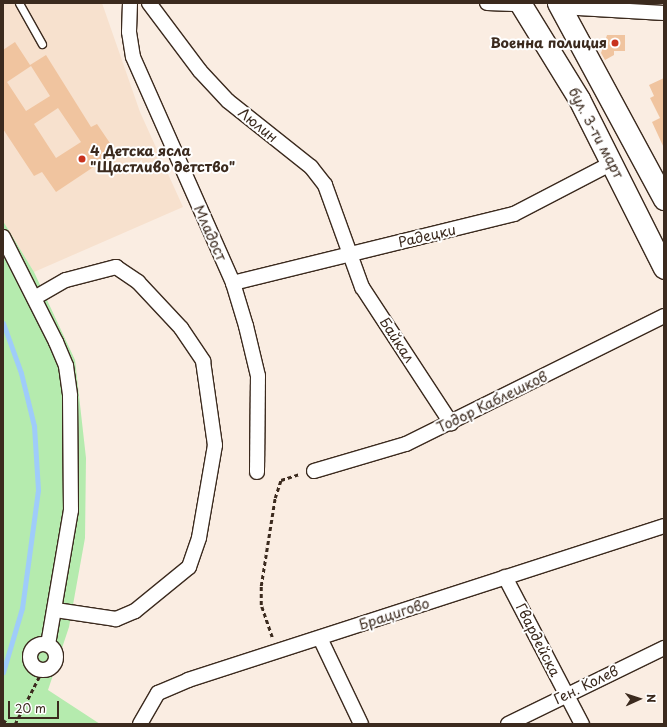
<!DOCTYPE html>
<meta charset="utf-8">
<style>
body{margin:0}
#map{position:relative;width:667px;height:727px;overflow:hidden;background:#faede2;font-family:"Playpen Sans",sans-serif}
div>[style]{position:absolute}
.built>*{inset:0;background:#f7e1ce}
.green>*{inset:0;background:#b5ebae}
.stream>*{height:5px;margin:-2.5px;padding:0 2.5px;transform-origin:2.5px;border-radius:2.5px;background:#9fccfa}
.building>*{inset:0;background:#f0c49f}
.path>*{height:2.5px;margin-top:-1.25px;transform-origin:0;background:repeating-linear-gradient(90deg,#3b2a1e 0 4px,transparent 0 7px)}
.roads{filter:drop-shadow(1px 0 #3b2a1e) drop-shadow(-1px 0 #3b2a1e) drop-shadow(0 1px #3b2a1e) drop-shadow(0 -1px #3b2a1e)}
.service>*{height:7px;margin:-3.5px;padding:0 3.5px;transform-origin:3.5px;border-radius:3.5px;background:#fff}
.minor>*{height:14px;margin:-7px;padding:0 7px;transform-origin:7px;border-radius:7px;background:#fff}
.minor>.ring{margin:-7px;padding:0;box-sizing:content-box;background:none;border:14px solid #fff;border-radius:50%}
.secondary>*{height:21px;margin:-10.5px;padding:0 10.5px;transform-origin:10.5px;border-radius:10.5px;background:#fff}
.dots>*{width:11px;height:11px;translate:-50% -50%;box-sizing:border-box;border:2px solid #fff;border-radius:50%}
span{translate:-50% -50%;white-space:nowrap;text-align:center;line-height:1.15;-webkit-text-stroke:4px #fff;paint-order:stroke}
.poi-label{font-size:14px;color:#3b2a1e;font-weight:700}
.right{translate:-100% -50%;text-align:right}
.left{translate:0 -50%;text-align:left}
.street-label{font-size:14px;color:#3b2a1e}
.frame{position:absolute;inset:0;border:4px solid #3b2a1e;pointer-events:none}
.north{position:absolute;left:619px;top:679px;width:40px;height:40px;-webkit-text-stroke:3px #fff;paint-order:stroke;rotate:87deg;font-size:11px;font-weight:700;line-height:16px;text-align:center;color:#3b2a1e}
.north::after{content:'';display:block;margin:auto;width:14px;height:18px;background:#3b2a1e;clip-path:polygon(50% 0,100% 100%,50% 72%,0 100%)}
.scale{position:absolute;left:8px;top:701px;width:51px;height:18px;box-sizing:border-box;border:2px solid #3b2a1e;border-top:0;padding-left:5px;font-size:12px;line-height:14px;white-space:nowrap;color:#3b2a1e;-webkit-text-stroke:3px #fff;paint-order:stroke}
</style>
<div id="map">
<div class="built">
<div style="clip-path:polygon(3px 3px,102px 3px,140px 112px,183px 207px,34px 272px,3px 221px)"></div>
</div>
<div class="green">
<div style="clip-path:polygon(3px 221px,34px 272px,75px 360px,86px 458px,85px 538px,69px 627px,48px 690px,100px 724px,3px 724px)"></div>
</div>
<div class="stream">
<div style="left:3px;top:323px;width:53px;rotate:70.2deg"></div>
<div style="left:21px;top:373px;width:55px;rotate:76.2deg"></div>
<div style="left:34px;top:426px;width:64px;rotate:86.4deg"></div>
<div style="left:38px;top:490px;width:119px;rotate:97.7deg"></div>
<div style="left:22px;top:608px;width:67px;rotate:106.5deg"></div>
</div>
<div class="building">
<div style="clip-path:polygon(607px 35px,625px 35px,625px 51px,614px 51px,614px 55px,605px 60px,601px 53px)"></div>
<div style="clip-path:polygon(evenodd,15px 42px,30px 65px,46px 55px,91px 127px,97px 124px,116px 152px,56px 192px,42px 172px,34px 176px,3px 129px,3px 50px,15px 42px,31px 66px,50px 96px,26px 111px,7px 82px,31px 66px,15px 42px,58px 108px,81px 142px,56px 158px,34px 124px,58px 108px)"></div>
<div style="clip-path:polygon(664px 78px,664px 148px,652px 122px,660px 118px,650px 98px,654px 96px,649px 85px)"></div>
</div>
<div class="path">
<div style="left:272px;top:637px;width:34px;rotate:-109deg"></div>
<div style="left:261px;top:605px;width:19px;rotate:-90deg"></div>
<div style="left:261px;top:586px;width:89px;rotate:-81deg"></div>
<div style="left:275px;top:498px;width:19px;rotate:-72deg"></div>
<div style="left:281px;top:480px;width:19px;rotate:-18deg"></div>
<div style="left:3px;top:720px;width:7px;rotate:34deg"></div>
<div style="left:15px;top:724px;width:59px;rotate:-63deg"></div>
</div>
<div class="roads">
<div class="service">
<div style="left:19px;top:3px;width:47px;rotate:60.7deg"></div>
</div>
<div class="minor">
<div style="left:130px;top:3px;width:29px;rotate:92deg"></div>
<div style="left:129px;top:32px;width:25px;rotate:81deg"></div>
<div style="left:133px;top:57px;width:247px;rotate:66.1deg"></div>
<div style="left:233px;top:283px;width:45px;rotate:73.2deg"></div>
<div style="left:246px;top:326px;width:51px;rotate:76.5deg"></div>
<div style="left:258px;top:376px;width:96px;rotate:90.6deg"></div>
<div style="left:149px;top:3px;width:85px;rotate:53.1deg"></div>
<div style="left:200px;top:71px;width:41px;rotate:47deg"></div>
<div style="left:228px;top:101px;width:106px;rotate:38.5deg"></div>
<div style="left:311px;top:167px;width:23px;rotate:52deg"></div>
<div style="left:325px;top:185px;width:109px;rotate:70.1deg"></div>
<div style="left:362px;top:287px;width:163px;rotate:56.8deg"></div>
<div style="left:487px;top:3px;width:34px;rotate:2deg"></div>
<div style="left:561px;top:7px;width:103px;rotate:3.3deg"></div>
<div style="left:3px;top:237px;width:118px;rotate:63.2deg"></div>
<div style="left:56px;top:342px;width:26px;rotate:67deg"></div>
<div style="left:66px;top:366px;width:30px;rotate:82deg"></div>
<div style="left:70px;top:396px;width:114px;rotate:89.5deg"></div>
<div style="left:71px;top:510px;width:136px;rotate:99.7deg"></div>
<div style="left:233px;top:283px;width:289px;rotate:-13.8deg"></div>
<div style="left:514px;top:214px;width:110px;rotate:-27.5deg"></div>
<div style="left:36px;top:297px;width:34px;rotate:-30deg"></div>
<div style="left:66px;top:280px;width:52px;rotate:-14.6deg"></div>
<div style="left:116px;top:267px;width:27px;rotate:34deg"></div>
<div style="left:138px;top:282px;width:63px;rotate:46.9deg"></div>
<div style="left:181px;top:328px;width:40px;rotate:56deg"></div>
<div style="left:203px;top:361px;width:85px;rotate:81.9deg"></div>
<div style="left:215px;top:445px;width:94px;rotate:99.8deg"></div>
<div style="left:199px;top:538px;width:31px;rotate:109deg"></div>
<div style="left:189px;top:567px;width:70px;rotate:140.8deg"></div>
<div style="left:135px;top:611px;width:21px;rotate:157deg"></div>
<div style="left:116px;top:619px;width:61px;rotate:-171.5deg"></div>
<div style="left:314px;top:471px;width:96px;rotate:-16.4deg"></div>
<div style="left:406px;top:444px;width:288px;rotate:-26.4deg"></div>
<div style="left:505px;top:577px;width:166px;rotate:62.4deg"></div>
<div style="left:320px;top:638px;width:95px;rotate:64.5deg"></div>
<div class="ring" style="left:30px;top:644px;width:12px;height:12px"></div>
<div style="left:140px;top:724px;width:36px;rotate:-60deg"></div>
<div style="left:158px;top:693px;width:33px;rotate:-23deg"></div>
<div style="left:188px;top:680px;width:500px;rotate:-17.93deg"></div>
<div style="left:508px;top:724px;width:174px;rotate:-26deg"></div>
</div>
<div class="secondary">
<div style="left:520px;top:3px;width:113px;rotate:58.4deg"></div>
<div style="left:579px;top:99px;width:189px;rotate:63.3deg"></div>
<div style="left:558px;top:3px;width:223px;rotate:61.6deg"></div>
</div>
</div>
<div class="dots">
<div style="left:615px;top:43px;background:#c8321e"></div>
<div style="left:82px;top:159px;background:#c8321e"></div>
</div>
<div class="poi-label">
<span class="right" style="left:607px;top:43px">Военна полиция</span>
<span class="left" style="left:90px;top:159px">4 Детска ясла<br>"Щастливо детство"</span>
</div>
<div class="street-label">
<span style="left:258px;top:125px;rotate:39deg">Люлин</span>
<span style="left:596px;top:133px;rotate:62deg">бул. 3-ти март</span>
<span style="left:210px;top:233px;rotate:66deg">Младост</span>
<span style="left:427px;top:236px;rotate:-13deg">Радецки</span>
<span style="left:397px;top:340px;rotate:57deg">Байкал</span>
<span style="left:492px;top:402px;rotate:-26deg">Тодор Каблешков</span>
<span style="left:394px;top:614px;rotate:-18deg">Брацигово</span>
<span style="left:538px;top:640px;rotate:63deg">Гвардейска</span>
<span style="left:586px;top:685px;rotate:-26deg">Ген. Колев</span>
</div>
<div class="frame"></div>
<div class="north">N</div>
<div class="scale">20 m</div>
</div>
